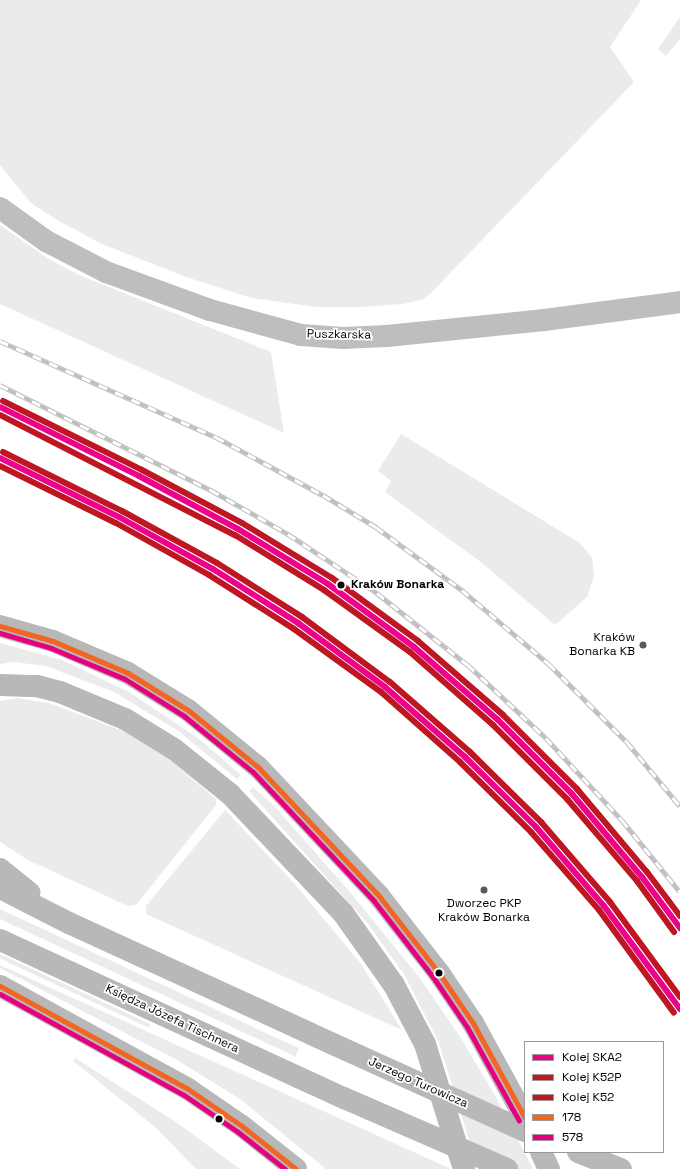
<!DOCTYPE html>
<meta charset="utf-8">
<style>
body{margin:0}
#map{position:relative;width:680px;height:1169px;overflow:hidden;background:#fff;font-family:"Space Grotesk",sans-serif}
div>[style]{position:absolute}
.green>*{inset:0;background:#ebebeb;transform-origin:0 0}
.minor>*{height:22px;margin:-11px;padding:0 11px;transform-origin:11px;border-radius:11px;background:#bebebe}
.secondary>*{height:22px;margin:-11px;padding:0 11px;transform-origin:11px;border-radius:11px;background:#b8b8b8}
.rail>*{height:4.5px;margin-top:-2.25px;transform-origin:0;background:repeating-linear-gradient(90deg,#fff 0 9px,#bebebe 0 18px);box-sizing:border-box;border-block:1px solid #bebebe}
.secondary-bridge>*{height:22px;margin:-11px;padding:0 11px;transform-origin:11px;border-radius:11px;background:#b8b8b8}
.bus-1>*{height:5px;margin:-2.5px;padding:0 2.5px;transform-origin:2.5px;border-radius:2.5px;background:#f26522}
.bus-2>*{height:5px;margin:-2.5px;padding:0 2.5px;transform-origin:2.5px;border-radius:2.5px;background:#e5007d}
.rail-1>*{height:6px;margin:-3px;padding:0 3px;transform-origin:3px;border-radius:3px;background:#ed028c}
.rail-2>*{height:6px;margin:-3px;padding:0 3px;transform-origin:3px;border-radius:3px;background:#be1622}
.rail-3>*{height:6px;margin:-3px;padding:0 3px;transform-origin:3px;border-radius:3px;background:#be1622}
.dots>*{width:11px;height:11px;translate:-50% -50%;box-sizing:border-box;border:2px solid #fff;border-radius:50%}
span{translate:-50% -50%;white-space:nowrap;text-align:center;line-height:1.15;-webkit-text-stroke:3.5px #fff;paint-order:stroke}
.street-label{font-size:12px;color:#000}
.stop-label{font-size:12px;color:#000;font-weight:700}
.left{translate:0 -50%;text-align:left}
.poi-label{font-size:12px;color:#000}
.right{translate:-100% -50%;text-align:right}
.legend{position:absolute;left:524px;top:1041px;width:140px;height:112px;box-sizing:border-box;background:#fff;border:1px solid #999;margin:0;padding:5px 7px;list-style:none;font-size:12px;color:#000}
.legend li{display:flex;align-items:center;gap:8px;height:20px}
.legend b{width:20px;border:1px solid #999}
</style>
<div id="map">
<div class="green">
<div style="clip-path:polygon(0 0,641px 0,610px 47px,634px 82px,430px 294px,421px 300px,402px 304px,363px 307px,316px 307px,252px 298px,186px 277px,102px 244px,57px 220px,31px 203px,0 165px)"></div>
<div style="clip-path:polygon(680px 17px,680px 39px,666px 56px,658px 49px)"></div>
<div style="clip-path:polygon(0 225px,47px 258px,79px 275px,271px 352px,284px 433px,0 304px)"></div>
<div style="clip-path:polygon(401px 434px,580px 543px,592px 558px,594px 576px,587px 597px,555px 625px,482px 563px,385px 492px,391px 481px,378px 471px)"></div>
<div style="clip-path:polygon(0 643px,62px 660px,129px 692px,198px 738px,241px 775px,237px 779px,177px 730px,114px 692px,46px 666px,14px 662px,0 664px)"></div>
<div style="clip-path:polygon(17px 698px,49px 703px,123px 731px,166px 757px,216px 799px,216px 805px,136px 905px,128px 906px,28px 860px,0 842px,0 701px)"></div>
<div style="clip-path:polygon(253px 787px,275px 807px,350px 892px,419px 977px,459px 1035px,497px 1099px,533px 1169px,478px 1169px,439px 1043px,404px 974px,368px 924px,249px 791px)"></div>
<div style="clip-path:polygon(225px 810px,294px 883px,361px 964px,402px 1030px,146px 914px,146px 906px)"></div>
<div style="left:0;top:909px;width:330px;height:9px;rotate:25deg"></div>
<div style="left:0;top:954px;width:166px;height:4px;rotate:25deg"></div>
<div style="clip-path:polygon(0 965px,449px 1168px,450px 1169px,326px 1169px,240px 1099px,177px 1060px,0 968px)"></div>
<div style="clip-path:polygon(75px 1058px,176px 1122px,240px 1169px,196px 1169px,155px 1127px,73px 1061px)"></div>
</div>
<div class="minor">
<div style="left:0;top:208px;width:57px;rotate:35.7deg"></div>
<div style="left:46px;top:241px;width:68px;rotate:27.3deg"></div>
<div style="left:106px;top:272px;width:111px;rotate:20.1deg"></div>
<div style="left:210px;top:310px;width:94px;rotate:15.4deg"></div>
<div style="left:301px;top:335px;width:42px;rotate:4.1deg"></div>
<div style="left:343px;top:338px;width:44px;rotate:-2.6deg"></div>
<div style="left:387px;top:336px;width:158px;rotate:-5.8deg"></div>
<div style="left:544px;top:320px;width:137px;rotate:-7.5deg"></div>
</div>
<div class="secondary">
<div style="left:0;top:626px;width:55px;rotate:15.8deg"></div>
<div style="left:53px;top:641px;width:82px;rotate:23.1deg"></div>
<div style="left:128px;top:673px;width:70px;rotate:31.7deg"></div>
<div style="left:188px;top:710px;width:90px;rotate:39.2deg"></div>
<div style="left:258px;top:767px;width:177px;rotate:46.8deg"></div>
<div style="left:379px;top:896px;width:98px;rotate:52.1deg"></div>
<div style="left:439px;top:973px;width:60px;rotate:55.8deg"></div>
<div style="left:473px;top:1023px;width:108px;rotate:61.3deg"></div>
<div style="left:0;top:685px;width:37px;rotate:2deg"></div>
<div style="left:37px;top:686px;width:24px;rotate:15deg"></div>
<div style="left:60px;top:692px;width:70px;rotate:22.6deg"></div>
<div style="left:125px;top:719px;width:57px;rotate:31.5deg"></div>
<div style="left:174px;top:749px;width:72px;rotate:38.8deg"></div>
<div style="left:230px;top:794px;width:164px;rotate:46.5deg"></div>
<div style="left:343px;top:913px;width:88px;rotate:54.7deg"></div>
<div style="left:394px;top:985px;width:67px;rotate:62.3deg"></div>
<div style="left:425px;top:1044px;width:131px;rotate:72.7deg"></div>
<div style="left:0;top:869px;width:38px;rotate:39deg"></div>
<div style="left:0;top:888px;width:77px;rotate:26.9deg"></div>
<div style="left:69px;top:923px;width:266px;rotate:24.6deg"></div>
<div style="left:0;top:940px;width:379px;rotate:24.7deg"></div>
<div style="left:0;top:986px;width:214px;rotate:28.7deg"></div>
<div style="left:188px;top:1089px;width:65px;rotate:34.4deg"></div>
<div style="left:242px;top:1126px;width:69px;rotate:38.5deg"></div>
<div style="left:541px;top:1152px;width:19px;rotate:65deg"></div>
<div style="left:578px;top:1152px;width:46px;rotate:21.6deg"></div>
</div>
<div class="rail">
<div style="left:0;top:341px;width:236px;rotate:24deg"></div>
<div style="left:216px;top:437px;width:122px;rotate:28.5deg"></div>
<div style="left:323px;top:495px;width:62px;rotate:31.1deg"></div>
<div style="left:376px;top:527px;width:107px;rotate:36.2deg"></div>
<div style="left:462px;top:590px;width:114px;rotate:40.4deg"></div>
<div style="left:549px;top:664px;width:110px;rotate:45deg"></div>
<div style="left:627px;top:742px;width:83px;rotate:50.4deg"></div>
<div style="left:0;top:385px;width:236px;rotate:26.5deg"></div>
<div style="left:211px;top:490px;width:89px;rotate:29.7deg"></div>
<div style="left:288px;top:534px;width:107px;rotate:33.5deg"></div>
<div style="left:377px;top:593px;width:116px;rotate:38.4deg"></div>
<div style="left:468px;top:665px;width:107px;rotate:43.1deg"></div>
<div style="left:546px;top:738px;width:112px;rotate:47.2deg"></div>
<div style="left:622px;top:820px;width:92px;rotate:51.1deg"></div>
</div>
<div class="secondary-bridge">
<div style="left:311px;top:1034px;width:235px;rotate:24.4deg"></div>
<div style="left:344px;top:1098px;width:178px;rotate:23.5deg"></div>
</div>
<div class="bus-1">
<div style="left:0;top:626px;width:55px;rotate:15.8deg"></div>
<div style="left:53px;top:641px;width:82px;rotate:23.1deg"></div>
<div style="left:128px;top:673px;width:70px;rotate:31.7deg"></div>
<div style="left:188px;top:710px;width:90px;rotate:39.2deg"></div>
<div style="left:258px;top:767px;width:177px;rotate:46.8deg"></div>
<div style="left:379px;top:896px;width:98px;rotate:52.1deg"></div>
<div style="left:439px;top:973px;width:60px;rotate:55.8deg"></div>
<div style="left:473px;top:1023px;width:108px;rotate:61.3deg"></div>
<div style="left:0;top:986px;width:214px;rotate:28.7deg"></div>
<div style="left:188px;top:1089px;width:65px;rotate:34.4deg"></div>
<div style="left:242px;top:1126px;width:69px;rotate:38.5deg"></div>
</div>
<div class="bus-2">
<div style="left:0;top:633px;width:53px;rotate:16.4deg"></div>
<div style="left:51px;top:648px;width:80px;rotate:22.7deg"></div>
<div style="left:125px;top:679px;width:70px;rotate:32.1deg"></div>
<div style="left:184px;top:716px;width:89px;rotate:39.1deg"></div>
<div style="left:253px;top:772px;width:177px;rotate:46.8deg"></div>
<div style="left:374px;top:901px;width:96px;rotate:52.2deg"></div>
<div style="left:433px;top:977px;width:60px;rotate:55.8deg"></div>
<div style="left:467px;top:1027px;width:107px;rotate:61deg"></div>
<div style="left:0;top:994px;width:210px;rotate:28.8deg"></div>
<div style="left:184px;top:1095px;width:65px;rotate:34.4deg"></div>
<div style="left:238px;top:1132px;width:60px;rotate:38.2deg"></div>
</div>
<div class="rail-1">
<div style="left:0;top:407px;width:155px;rotate:26.4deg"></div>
<div style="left:139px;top:476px;width:112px;rotate:28.2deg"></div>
<div style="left:238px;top:529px;width:105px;rotate:31.4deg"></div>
<div style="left:328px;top:584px;width:107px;rotate:36.2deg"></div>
<div style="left:414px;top:647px;width:111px;rotate:41deg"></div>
<div style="left:498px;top:720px;width:105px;rotate:45deg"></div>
<div style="left:572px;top:794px;width:109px;rotate:49.9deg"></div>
<div style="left:642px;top:877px;width:64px;rotate:53.3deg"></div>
<div style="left:0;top:458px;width:133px;rotate:26.4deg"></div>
<div style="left:119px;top:517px;width:107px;rotate:29deg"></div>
<div style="left:213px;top:569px;width:101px;rotate:32.4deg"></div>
<div style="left:298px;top:623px;width:108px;rotate:36.3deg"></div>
<div style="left:385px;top:687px;width:106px;rotate:41.2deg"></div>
<div style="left:465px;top:757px;width:100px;rotate:44.6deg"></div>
<div style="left:536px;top:827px;width:104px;rotate:49.3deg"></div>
<div style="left:604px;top:906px;width:128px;rotate:53.6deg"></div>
</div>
<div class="rail-2">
<div style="left:0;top:415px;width:264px;rotate:27.1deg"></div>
<div style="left:235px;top:535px;width:105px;rotate:31.7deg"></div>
<div style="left:324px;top:590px;width:106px;rotate:35.8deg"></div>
<div style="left:410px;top:652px;width:111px;rotate:41.3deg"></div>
<div style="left:493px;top:725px;width:105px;rotate:45deg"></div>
<div style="left:567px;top:799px;width:108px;rotate:49.5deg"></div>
<div style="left:637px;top:881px;width:63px;rotate:54deg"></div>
<div style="left:0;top:466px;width:129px;rotate:26.2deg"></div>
<div style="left:116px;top:523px;width:107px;rotate:29.2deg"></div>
<div style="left:209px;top:575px;width:101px;rotate:32.4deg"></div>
<div style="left:294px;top:629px;width:107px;rotate:35.9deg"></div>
<div style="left:381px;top:692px;width:106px;rotate:41.5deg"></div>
<div style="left:460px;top:762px;width:100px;rotate:44.6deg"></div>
<div style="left:531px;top:832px;width:103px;rotate:48.9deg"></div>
<div style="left:599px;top:910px;width:127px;rotate:53.9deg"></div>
</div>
<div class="rail-3">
<div style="left:3px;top:401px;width:155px;rotate:26.4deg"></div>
<div style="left:142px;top:470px;width:113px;rotate:27.9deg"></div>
<div style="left:242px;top:523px;width:105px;rotate:31.4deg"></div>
<div style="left:332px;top:578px;width:107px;rotate:36.2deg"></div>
<div style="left:418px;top:641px;width:113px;rotate:41deg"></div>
<div style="left:503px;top:715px;width:105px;rotate:45deg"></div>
<div style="left:577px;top:789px;width:109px;rotate:49.9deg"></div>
<div style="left:647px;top:872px;width:55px;rotate:53.1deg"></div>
<div style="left:3px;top:452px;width:133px;rotate:26.4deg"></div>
<div style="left:122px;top:511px;width:108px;rotate:28.7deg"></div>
<div style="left:217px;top:563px;width:101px;rotate:32.4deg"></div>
<div style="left:302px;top:617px;width:109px;rotate:36.5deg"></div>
<div style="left:390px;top:682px;width:106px;rotate:41.2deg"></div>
<div style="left:470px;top:752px;width:100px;rotate:44.6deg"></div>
<div style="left:541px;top:822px;width:106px;rotate:49.2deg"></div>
<div style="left:610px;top:902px;width:118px;rotate:53.6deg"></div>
</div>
<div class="dots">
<div style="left:341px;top:585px;background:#000"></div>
<div style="left:643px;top:645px;background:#595959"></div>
<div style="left:484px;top:890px;background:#595959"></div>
<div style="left:439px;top:973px;background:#000"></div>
<div style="left:219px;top:1119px;background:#000"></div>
</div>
<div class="street-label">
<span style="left:339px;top:335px;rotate:1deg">Puszkarska</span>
<span style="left:172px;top:1019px;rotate:25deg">Księdza Józefa Tischnera</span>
<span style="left:418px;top:1083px;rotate:24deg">Jerzego Turowicza</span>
</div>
<div class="stop-label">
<span class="left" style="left:351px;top:585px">Kraków Bonarka</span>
</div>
<div class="poi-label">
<span class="right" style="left:635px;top:645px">Kraków<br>Bonarka KB</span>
<span style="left:484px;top:911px">Dworzec PKP<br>Kraków Bonarka</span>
</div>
<ul class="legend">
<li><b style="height:5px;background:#ed028c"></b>Kolej SKA2</li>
<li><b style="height:5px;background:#be1622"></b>Kolej K52P</li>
<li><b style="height:5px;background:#be1622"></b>Kolej K52</li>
<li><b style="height:5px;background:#f26522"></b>178</li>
<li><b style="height:5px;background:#e5007d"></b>578</li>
</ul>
</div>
